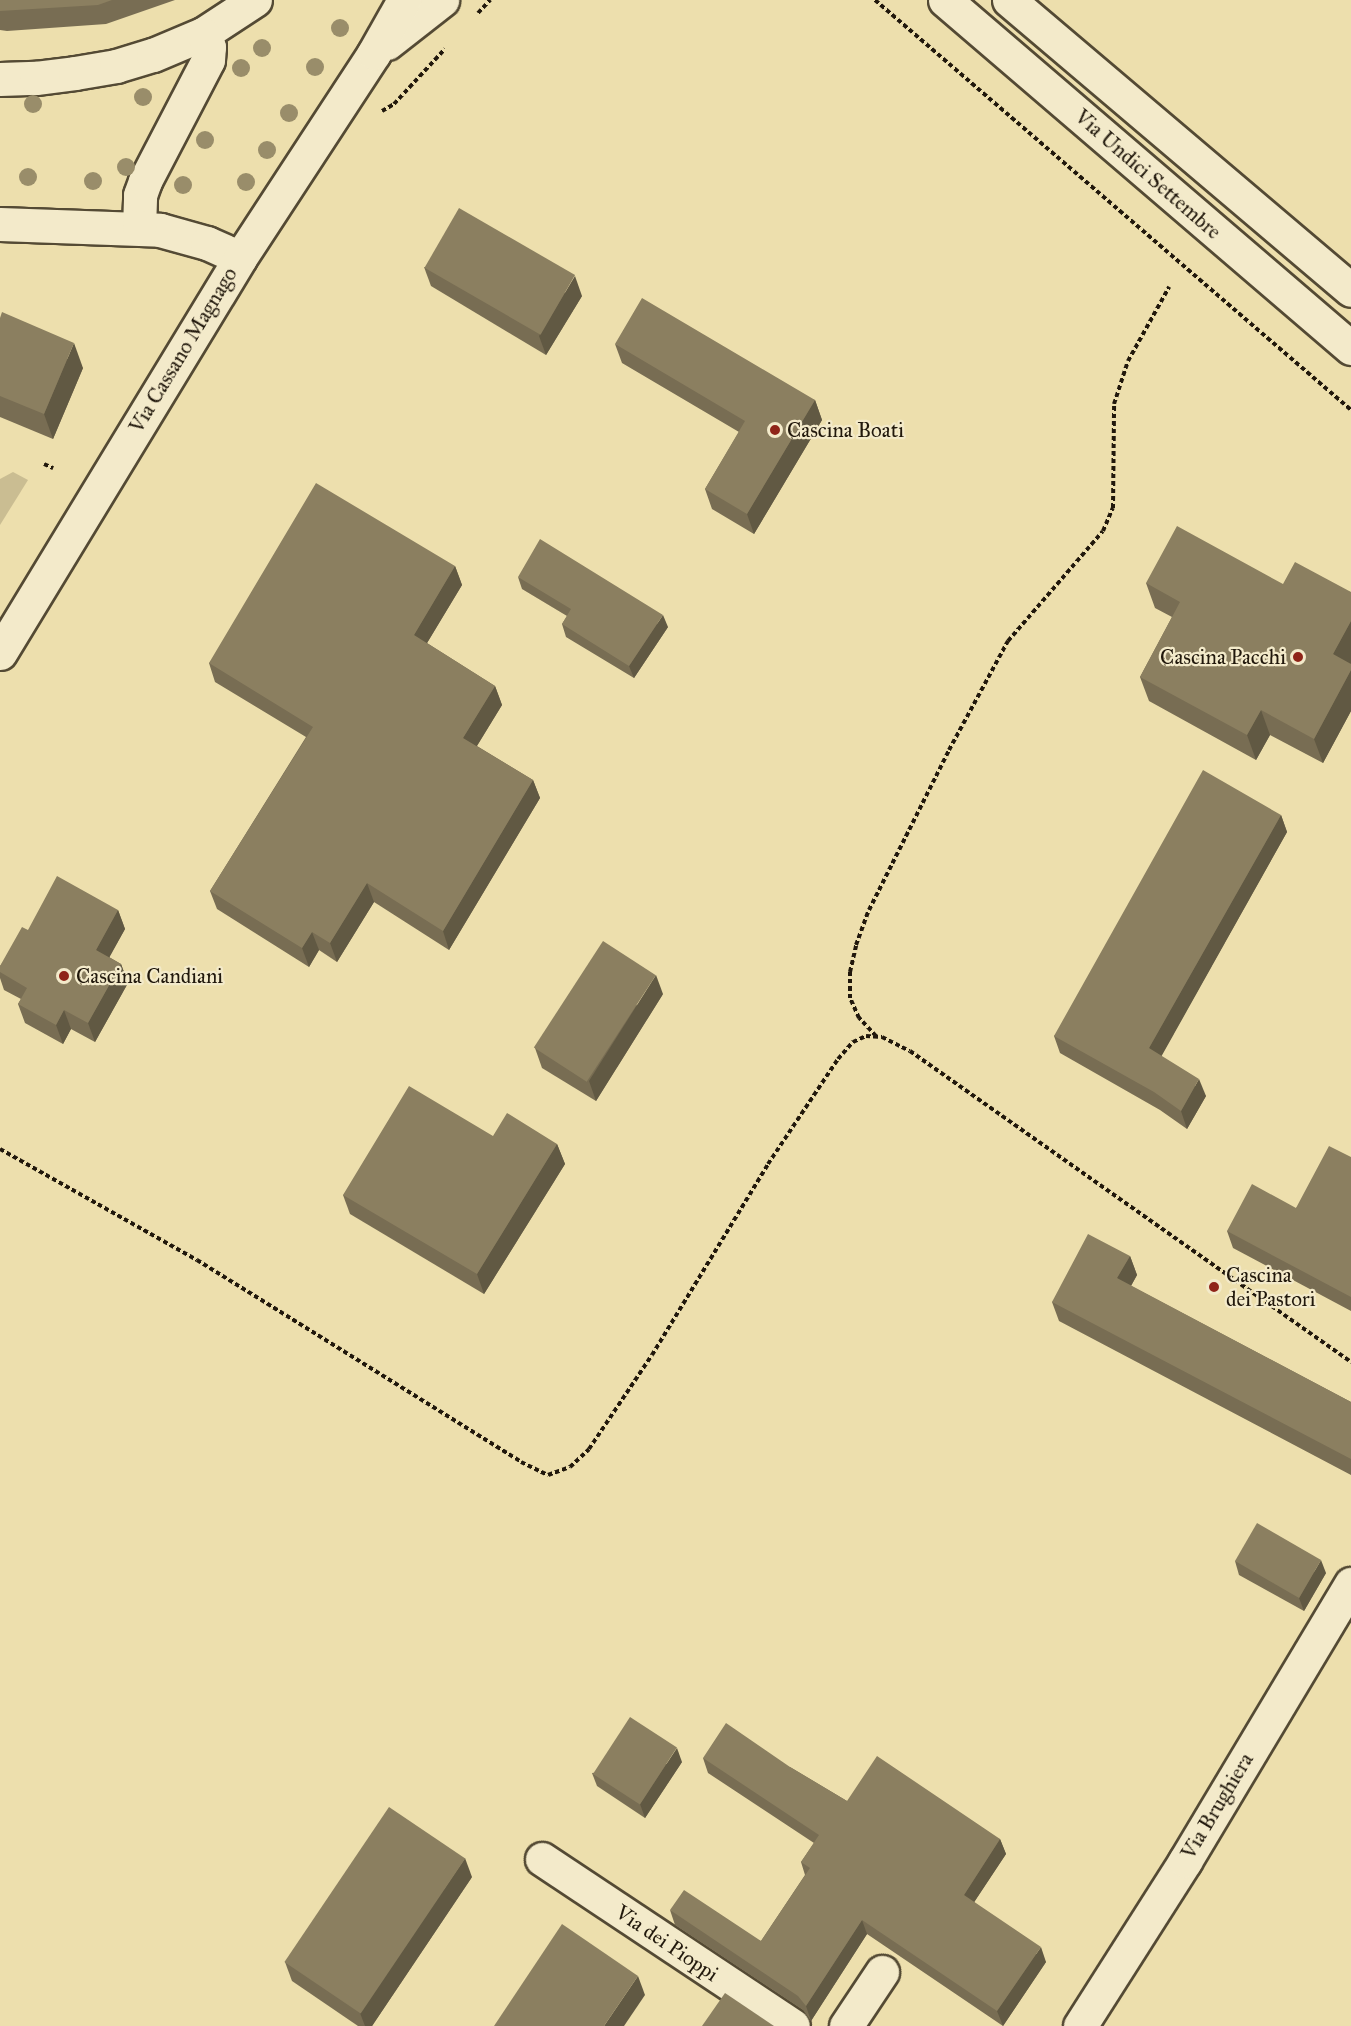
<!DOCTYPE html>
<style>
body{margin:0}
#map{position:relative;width:1351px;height:2026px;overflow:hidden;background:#eddfad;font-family:"IM FELL Great Primer",serif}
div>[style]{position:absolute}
.green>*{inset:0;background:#cabd92}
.path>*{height:4px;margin-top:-2px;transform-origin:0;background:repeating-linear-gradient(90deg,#21180c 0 4.5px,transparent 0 7.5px)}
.roads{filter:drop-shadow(2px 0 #544a34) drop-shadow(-2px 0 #544a34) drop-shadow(0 2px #544a34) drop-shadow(0 -2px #544a34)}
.minor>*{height:33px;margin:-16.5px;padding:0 16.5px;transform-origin:16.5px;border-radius:16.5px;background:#f3eaca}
.trees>*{width:18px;height:18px;margin:-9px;border-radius:50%;background:#998d6a}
.wall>*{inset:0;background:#786d53}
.shaded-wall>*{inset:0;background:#615943}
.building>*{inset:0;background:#8b7f60;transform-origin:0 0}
.dots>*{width:16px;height:16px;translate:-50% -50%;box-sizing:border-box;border:3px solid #f3eaca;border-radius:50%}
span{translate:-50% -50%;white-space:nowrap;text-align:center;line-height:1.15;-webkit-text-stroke:4.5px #f3eaca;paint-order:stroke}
.street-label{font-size:21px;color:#21180c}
.poi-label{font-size:21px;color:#21180c}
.left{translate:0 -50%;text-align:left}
.right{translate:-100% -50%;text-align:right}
</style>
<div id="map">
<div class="green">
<div style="clip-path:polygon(13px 472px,28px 480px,0 525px,0 479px)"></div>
</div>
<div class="path">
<div style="left:875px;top:0;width:628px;rotate:40.74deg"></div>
<div style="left:478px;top:13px;width:18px;rotate:-47deg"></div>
<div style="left:382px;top:111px;width:14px;rotate:-30deg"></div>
<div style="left:394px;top:104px;width:75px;rotate:-47.2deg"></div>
<div style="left:44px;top:464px;width:10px;rotate:24deg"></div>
<div style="left:876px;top:1036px;width:25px;rotate:-133deg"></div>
<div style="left:859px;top:1018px;width:22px;rotate:-114deg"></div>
<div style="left:850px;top:998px;width:26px;rotate:-90deg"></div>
<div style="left:850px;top:972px;width:28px;rotate:-77deg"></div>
<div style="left:856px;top:945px;width:37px;rotate:-70deg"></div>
<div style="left:869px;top:910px;width:179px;rotate:-63.4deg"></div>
<div style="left:949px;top:750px;width:124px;rotate:-61.6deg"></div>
<div style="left:1008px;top:641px;width:145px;rotate:-49.2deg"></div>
<div style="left:1103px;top:531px;width:25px;rotate:-67deg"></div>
<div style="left:1113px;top:508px;width:104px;rotate:-89.4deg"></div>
<div style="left:1114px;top:404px;width:45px;rotate:-72deg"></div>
<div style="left:1128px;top:361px;width:85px;rotate:-61deg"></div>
<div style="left:0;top:1149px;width:226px;rotate:29.4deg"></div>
<div style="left:197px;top:1260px;width:382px;rotate:31.9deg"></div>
<div style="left:521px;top:1462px;width:30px;rotate:26deg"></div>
<div style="left:548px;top:1475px;width:23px;rotate:-20deg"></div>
<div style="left:570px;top:1467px;width:26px;rotate:-43deg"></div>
<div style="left:589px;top:1449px;width:113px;rotate:-56.2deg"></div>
<div style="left:652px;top:1355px;width:223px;rotate:-58.7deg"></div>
<div style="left:768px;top:1164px;width:126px;rotate:-56.3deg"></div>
<div style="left:838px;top:1059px;width:23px;rotate:-49deg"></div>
<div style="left:853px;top:1042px;width:14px;rotate:-25deg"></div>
<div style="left:866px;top:1036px;width:16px;rotate:4deg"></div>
<div style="left:882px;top:1037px;width:31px;rotate:27deg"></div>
<div style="left:910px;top:1051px;width:540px;rotate:35.19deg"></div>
</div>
<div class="roads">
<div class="minor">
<div style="left:945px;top:0;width:535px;rotate:40.6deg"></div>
<div style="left:1009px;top:0;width:448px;rotate:40.3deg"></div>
<div style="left:387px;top:43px;width:70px;rotate:-38deg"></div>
<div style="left:0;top:79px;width:36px;rotate:-2deg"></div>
<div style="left:36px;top:78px;width:39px;rotate:-7deg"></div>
<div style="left:75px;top:73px;width:42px;rotate:-9.7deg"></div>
<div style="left:116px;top:66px;width:39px;rotate:-17deg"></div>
<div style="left:153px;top:55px;width:54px;rotate:-22.8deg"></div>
<div style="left:203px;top:34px;width:62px;rotate:-33.2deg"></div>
<div style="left:0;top:224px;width:160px;rotate:2.1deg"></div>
<div style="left:160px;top:230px;width:49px;rotate:15.5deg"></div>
<div style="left:207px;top:243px;width:36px;rotate:24deg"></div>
<div style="left:139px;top:228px;width:33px;rotate:-88deg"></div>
<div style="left:140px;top:195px;width:15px;rotate:-70deg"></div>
<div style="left:145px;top:181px;width:136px;rotate:-62.5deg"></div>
<div style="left:208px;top:60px;width:13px;rotate:-86deg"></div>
<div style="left:209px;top:47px;width:14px;rotate:-115deg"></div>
<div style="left:0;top:653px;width:462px;rotate:-58.7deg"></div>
<div style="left:240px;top:258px;width:245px;rotate:-56.8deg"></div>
<div style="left:374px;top:53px;width:61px;rotate:-60.5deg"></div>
<div style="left:542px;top:1859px;width:301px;rotate:33.6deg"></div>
<div style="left:846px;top:2026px;width:65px;rotate:-56.3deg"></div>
<div style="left:1080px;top:2026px;width:196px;rotate:-57.5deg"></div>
<div style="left:1185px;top:1861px;width:323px;rotate:-59.1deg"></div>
</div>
</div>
<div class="trees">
<div style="left:340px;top:28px"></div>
<div style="left:262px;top:48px"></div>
<div style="left:315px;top:67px"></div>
<div style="left:241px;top:68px"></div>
<div style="left:143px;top:97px"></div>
<div style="left:33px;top:104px"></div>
<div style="left:289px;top:113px"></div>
<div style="left:205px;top:140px"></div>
<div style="left:267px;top:150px"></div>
<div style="left:126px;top:167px"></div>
<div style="left:28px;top:177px"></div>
<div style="left:93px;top:181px"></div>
<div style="left:246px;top:182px"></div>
<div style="left:183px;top:185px"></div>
</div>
<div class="wall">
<div style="clip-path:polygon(0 0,175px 0,106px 24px,7px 31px,0 30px)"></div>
<div style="clip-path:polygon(424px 267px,582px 296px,546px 355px,431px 286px)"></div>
<div style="clip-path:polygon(0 318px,83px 368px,53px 439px,0 417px)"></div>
<div style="clip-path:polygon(615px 344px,815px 400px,822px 420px,754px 534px,712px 509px,705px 489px,739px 432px,622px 363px)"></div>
<div style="clip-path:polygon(455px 566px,462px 585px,427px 643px,495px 686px,502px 705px,477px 746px,533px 780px,540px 798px,449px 950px,374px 902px,337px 962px,319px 950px,309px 967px,217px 909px,210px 891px,306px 737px,215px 682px,209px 663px)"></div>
<div style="clip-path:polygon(518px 577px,668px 627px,634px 678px,566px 637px,562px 624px,567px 616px,522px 589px)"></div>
<div style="clip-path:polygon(1146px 583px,1283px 584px,1351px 592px,1351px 711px,1323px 763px,1270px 735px,1256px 760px,1149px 701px,1140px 677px,1172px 617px,1155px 608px)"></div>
<div style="clip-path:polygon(1281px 815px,1287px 832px,1161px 1056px,1206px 1096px,1187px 1129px,1160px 1110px,1060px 1053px,1054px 1036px)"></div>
<div style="clip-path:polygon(118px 910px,125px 929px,109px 957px,121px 964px,128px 983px,95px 1042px,71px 1029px,63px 1044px,25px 1023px,18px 1004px,21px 999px,4px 990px,0 978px,0 966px,28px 930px)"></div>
<div style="clip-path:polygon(663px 994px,596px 1101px,542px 1068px,535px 1048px)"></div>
<div style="clip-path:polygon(493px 1136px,557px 1144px,565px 1164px,484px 1294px,350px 1214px,343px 1195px)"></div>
<div style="clip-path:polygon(1351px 1157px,1351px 1311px,1233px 1248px,1227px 1231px,1296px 1208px)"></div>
<div style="clip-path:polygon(1130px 1256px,1137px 1275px,1131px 1286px,1351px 1402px,1351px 1475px,1059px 1321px,1052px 1302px)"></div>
<div style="clip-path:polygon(1235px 1561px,1326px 1573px,1304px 1611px,1239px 1575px)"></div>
<div style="clip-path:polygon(703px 1758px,790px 1767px,847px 1801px,1000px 1839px,1006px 1854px,974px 1902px,1046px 1962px,1003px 2026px,867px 1934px,811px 2021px,803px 2010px,675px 1925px,670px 1910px,761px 1941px,805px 1875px,801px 1862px,814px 1843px,708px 1773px)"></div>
<div style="clip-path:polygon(682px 1762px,645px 1818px,597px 1786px,592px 1773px)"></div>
<div style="clip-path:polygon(472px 1877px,372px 2026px,358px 2026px,292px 1981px,285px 1962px)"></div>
</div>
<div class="shaded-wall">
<div style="clip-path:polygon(575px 276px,582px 296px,546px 355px,539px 336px)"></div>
<div style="clip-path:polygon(74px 343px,83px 368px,53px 439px,44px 414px)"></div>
<div style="clip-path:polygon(815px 400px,822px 420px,754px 534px,747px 514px)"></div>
<div style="clip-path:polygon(455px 566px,462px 585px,421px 653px,414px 635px)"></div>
<div style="clip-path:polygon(663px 615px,668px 627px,634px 678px,629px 666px)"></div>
<div style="clip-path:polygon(1351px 621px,1351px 663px,1342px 679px,1333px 654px)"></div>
<div style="clip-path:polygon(1351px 670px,1351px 711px,1323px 763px,1314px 739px)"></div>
<div style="clip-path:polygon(495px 686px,502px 705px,470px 757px,463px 738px)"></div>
<div style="clip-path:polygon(1261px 710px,1270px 735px,1256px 760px,1247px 735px)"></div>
<div style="clip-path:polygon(533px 780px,540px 798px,449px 950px,443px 931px)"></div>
<div style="clip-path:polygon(1281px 815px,1287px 832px,1156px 1066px,1149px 1048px)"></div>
<div style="clip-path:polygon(367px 883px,374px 902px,337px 962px,330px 943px)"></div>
<div style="clip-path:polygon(118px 910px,125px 929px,103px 969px,96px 950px)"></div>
<div style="clip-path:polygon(312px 932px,319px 950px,309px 967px,302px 948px)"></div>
<div style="clip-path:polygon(121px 964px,128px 983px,95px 1042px,88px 1023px)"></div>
<div style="clip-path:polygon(656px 975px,663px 994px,596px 1101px,589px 1081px)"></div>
<div style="clip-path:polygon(64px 1010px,71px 1029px,63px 1044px,56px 1025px)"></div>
<div style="clip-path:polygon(1199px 1079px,1206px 1096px,1187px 1129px,1181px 1111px)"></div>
<div style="clip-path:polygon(557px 1144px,565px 1164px,484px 1294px,477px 1274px)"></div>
<div style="clip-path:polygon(1130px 1256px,1137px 1275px,1124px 1298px,1117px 1278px)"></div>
<div style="clip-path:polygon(1321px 1560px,1326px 1573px,1304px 1611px,1299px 1598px)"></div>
<div style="clip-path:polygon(677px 1748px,682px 1762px,645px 1818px,640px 1804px)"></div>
<div style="clip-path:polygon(1000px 1839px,1006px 1854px,969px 1910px,964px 1895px)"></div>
<div style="clip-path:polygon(465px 1858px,472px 1877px,372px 2026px,365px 2026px,360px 2013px)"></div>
<div style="clip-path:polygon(862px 1920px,867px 1934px,811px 2021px,806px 2006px)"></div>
<div style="clip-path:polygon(1041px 1947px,1046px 1962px,1003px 2026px,997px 2011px)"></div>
<div style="clip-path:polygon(638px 1976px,645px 1995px,624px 2026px,604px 2026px)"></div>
</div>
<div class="building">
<div style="clip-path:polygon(0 0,112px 0,98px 5px,0 11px)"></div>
<div style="left:459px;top:208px;width:134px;height:69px;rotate:30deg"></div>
<div style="clip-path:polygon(642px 298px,815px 400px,747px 514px,705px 489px,745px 421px,615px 344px)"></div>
<div style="clip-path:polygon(2px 312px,74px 343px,44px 414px,0 396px,0 318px)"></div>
<div style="clip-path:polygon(316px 483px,455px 566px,414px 635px,495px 686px,463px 738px,533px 780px,443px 931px,367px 883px,330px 943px,312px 932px,302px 948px,210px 891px,313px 727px,209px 663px)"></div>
<div style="clip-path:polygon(1177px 526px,1283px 584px,1295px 562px,1351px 592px,1351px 621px,1333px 654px,1351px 664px,1351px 670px,1314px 739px,1261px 710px,1247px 735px,1140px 677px,1180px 602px,1146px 583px)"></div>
<div style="clip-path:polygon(540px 539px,663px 615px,629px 666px,562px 624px,571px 609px,518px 577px)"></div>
<div style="clip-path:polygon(1203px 770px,1281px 815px,1149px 1048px,1199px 1079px,1181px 1111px,1154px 1092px,1054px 1036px)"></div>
<div style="clip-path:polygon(57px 876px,118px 910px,96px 950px,121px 964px,88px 1023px,64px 1010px,56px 1025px,18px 1004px,27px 988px,0 972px,0 966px,22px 927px,28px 930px)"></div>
<div style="left:603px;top:941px;width:63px;height:127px;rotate:33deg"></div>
<div style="clip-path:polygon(409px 1086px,493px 1136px,507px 1113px,557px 1144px,477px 1274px,343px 1195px)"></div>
<div style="clip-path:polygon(1329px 1146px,1351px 1157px,1351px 1297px,1227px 1231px,1252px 1184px,1296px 1208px)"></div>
<div style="clip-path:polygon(1088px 1234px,1130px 1256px,1117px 1278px,1351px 1402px,1351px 1459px,1052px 1302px)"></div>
<div style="left:1257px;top:1523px;width:74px;height:44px;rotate:30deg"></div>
<div style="left:630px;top:1717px;width:56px;height:68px;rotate:33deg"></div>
<div style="clip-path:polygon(726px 1723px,790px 1767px,847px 1801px,877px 1756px,1000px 1839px,964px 1895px,1041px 1947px,997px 2011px,862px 1920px,806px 2006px,798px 1996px,670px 1910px,684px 1890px,761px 1941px,810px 1868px,801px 1862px,819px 1835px,703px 1758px)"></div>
<div style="left:389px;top:1807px;width:92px;height:187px;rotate:34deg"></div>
<div style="clip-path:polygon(562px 1924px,638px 1976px,604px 2026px,494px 2026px)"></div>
<div style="clip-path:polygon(725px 1993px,774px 2026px,702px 2026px)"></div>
</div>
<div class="dots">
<div style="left:775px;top:430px;background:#8f2418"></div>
<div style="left:1298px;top:657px;background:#8f2418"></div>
<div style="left:64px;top:976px;background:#8f2418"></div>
<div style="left:1214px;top:1287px;background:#8f2418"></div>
</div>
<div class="street-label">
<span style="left:1148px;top:174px;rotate:41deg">Via Undici Settembre</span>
<span style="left:183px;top:350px;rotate:-59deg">Via Cassano Magnago</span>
<span style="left:1217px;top:1806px;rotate:-59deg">Via Brughiera</span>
<span style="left:667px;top:1943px;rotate:34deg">Via dei Pioppi</span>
</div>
<div class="poi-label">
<span class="left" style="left:787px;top:430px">Cascina Boati</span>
<span class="right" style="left:1286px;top:657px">Cascina Pacchi</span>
<span class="left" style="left:76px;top:976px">Cascina Candiani</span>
<span class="left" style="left:1226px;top:1287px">Cascina<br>dei Pastori</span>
</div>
</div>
